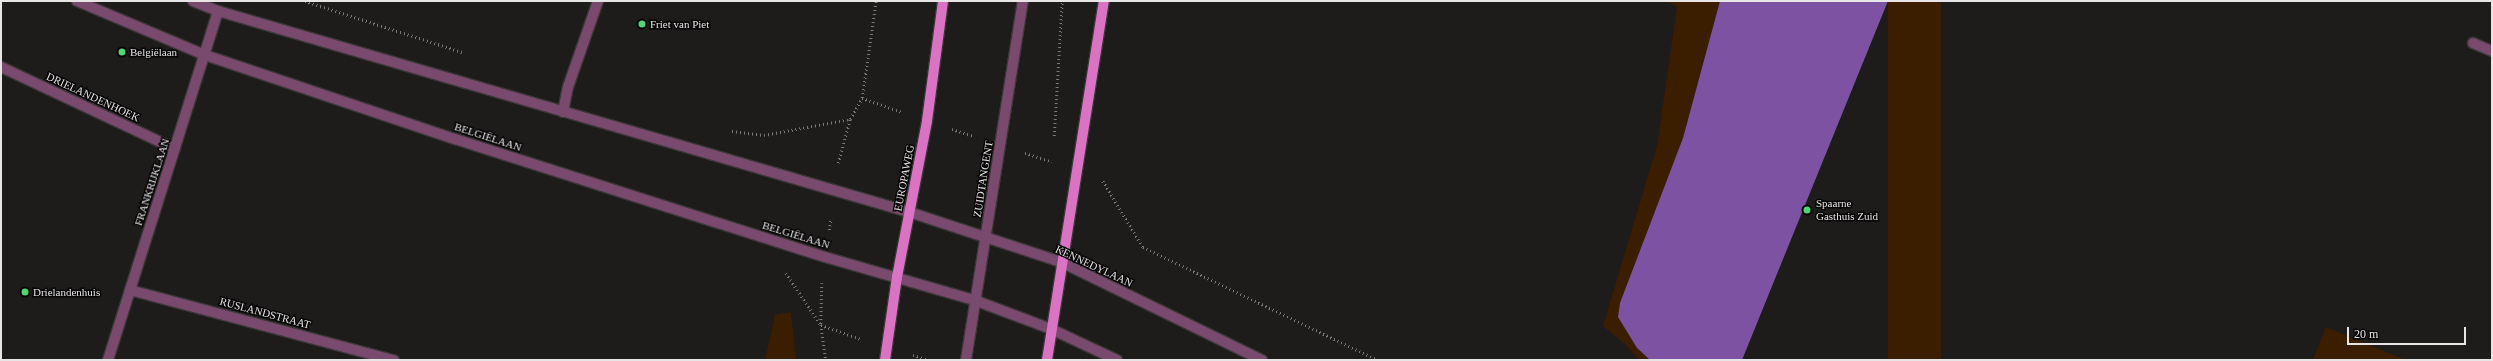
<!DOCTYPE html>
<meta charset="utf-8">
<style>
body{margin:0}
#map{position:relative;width:2493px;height:361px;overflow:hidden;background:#1e1b1b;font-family:"Times New Roman",serif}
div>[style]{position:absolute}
.green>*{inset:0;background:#3b1d00;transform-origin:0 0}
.water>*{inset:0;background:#7d52a2}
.path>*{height:2.5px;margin-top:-1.25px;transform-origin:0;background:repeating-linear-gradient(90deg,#7b7878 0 1px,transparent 0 4px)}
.roads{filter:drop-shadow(1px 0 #3a3737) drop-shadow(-1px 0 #3a3737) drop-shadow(0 1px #3a3737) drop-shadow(0 -1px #3a3737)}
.minor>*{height:10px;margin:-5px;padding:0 5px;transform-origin:5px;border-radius:5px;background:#7a496e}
.major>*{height:10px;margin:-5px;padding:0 5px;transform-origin:5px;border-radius:5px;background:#da73c3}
.dots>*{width:11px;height:11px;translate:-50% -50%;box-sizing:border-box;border:2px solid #070606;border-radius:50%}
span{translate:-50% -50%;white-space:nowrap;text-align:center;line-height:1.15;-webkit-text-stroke:3px #070606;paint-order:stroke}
.poi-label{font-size:11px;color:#e7e5e5}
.left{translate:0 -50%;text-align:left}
.street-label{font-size:11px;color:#e7e5e5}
.frame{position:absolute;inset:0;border:2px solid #e7e5e5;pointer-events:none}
.scale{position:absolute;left:2347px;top:327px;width:119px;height:18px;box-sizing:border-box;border:2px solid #e7e5e5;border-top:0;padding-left:5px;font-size:12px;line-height:14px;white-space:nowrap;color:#e7e5e5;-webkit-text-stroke:3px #070606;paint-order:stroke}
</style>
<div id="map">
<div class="green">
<div style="clip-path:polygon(1665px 1px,1720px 1px,1683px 138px,1637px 348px,1650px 360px,1639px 360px,1626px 345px,1603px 326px,1657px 146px,1677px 6px)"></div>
<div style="left:1888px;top:1px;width:53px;height:388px"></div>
<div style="clip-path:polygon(791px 312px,796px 360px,765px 360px,775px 315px)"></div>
<div style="clip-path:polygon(2326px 327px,2406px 360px,2313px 360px)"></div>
</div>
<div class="water">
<div style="clip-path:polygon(1720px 1px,1888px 1px,1742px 360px,1650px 360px,1637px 348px,1618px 317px,1620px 303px,1683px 138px)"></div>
</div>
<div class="path">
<div style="left:305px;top:1px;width:165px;rotate:18deg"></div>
<div style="left:862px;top:98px;width:42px;rotate:19.3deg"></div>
<div style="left:952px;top:129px;width:23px;rotate:18deg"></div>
<div style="left:732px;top:131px;width:32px;rotate:7deg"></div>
<div style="left:764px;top:135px;width:87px;rotate:-10.5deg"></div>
<div style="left:1054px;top:136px;width:135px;rotate:-86.6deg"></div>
<div style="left:1025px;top:153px;width:28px;rotate:18deg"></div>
<div style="left:838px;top:163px;width:46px;rotate:-74.7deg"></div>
<div style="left:850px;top:119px;width:24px;rotate:-60deg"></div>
<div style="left:862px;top:98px;width:98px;rotate:-81.8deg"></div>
<div style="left:1103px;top:181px;width:77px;rotate:58.8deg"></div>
<div style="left:1143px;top:247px;width:261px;rotate:25.7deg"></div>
<div style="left:829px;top:230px;width:12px;rotate:-81deg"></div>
<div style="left:786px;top:273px;width:63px;rotate:56.1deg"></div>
<div style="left:821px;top:325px;width:42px;rotate:19.3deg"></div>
<div style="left:822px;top:283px;width:42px;rotate:91.4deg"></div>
<div style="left:821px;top:325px;width:35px;rotate:82deg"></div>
<div style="left:913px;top:355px;width:16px;rotate:18deg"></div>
</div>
<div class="roads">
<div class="minor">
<div style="left:77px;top:1px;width:139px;rotate:22.9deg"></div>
<div style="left:205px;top:55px;width:264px;rotate:18.6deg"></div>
<div style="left:455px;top:139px;width:388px;rotate:17.7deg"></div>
<div style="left:825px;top:257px;width:155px;rotate:16.1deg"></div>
<div style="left:974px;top:300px;width:82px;rotate:20.6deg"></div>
<div style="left:1051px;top:329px;width:73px;rotate:25.2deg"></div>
<div style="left:193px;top:1px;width:27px;rotate:22deg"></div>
<div style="left:218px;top:11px;width:720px;rotate:16.22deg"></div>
<div style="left:909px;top:212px;width:160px;rotate:18.2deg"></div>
<div style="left:1061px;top:262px;width:224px;rotate:26deg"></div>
<div style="left:2473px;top:43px;width:21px;rotate:23deg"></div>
<div style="left:1px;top:67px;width:192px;rotate:25.2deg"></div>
<div style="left:563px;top:112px;width:25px;rotate:-79deg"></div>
<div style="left:568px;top:87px;width:91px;rotate:-70.8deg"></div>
<div style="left:130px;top:290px;width:273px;rotate:14.9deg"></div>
<div style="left:108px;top:360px;width:366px;rotate:-72.5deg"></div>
<div style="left:966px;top:360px;width:363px;rotate:-81deg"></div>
</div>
<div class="major">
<div style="left:885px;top:360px;width:84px;rotate:-81.8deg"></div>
<div style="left:897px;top:277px;width:159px;rotate:-79.1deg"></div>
<div style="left:927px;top:121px;width:121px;rotate:-82.4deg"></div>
<div style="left:1047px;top:360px;width:363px;rotate:-81deg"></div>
</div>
</div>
<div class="dots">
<div style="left:642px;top:24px;background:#50d674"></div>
<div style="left:122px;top:52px;background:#50d674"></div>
<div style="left:1807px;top:210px;background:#50d674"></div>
<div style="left:25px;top:292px;background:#50d674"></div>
</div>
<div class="poi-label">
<span class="left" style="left:650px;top:24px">Friet van Piet</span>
<span class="left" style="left:130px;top:52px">Belgiëlaan</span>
<span class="left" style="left:1816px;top:210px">Spaarne<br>Gasthuis Zuid</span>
<span class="left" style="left:33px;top:292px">Drielandenhuis</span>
</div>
<div class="street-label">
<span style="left:93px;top:97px;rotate:25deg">DRIELANDENHOEK</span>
<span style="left:488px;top:137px;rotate:18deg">BELGIËLAAN</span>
<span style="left:904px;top:178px;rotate:-79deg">EUROPAWEG</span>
<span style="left:983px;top:179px;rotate:-81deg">ZUIDTANGENT</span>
<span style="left:152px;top:182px;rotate:-72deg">FRANKRIJKLAAN</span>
<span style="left:796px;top:235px;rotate:17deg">BELGIËLAAN</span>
<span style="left:1094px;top:266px;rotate:25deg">KENNEDYLAAN</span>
<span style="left:265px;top:313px;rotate:15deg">RUSLANDSTRAAT</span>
</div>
<div class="frame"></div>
<div class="scale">20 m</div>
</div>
